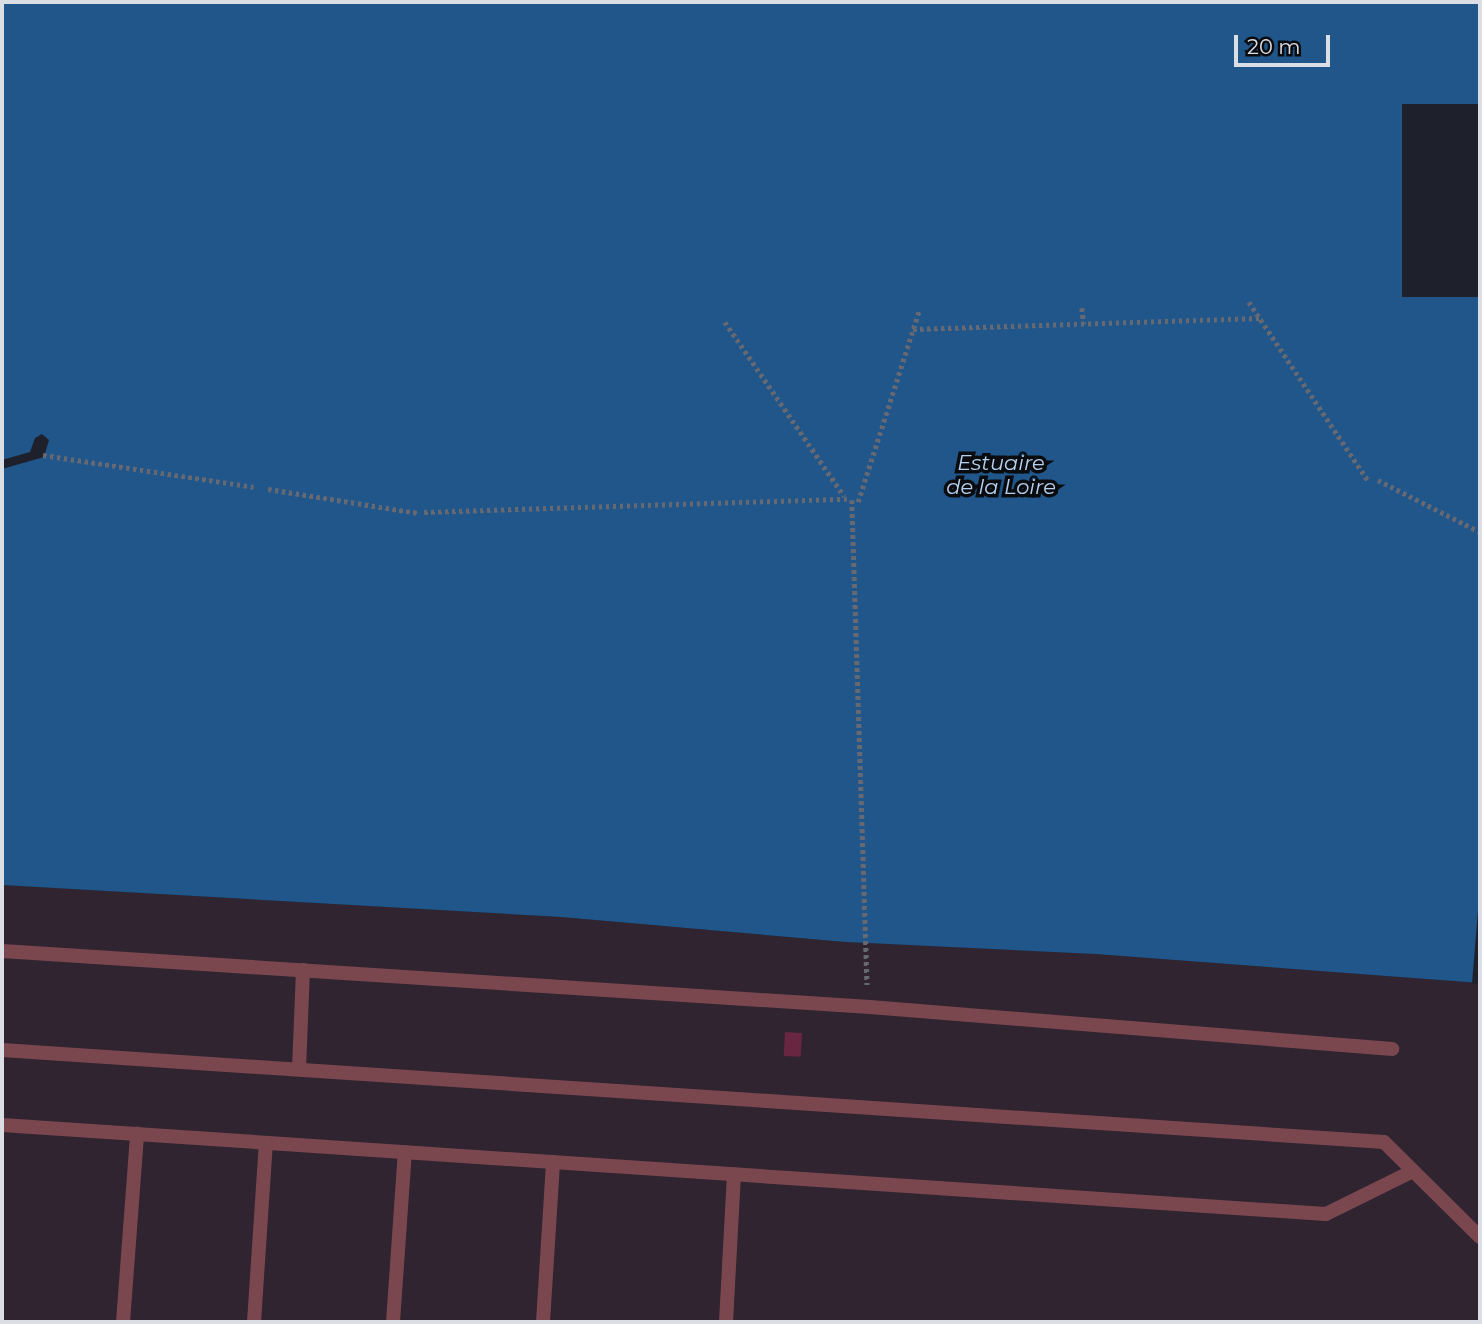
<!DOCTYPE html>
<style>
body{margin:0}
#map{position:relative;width:1482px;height:1324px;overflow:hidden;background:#1e212c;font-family:Montserrat,sans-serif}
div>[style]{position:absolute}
.industrial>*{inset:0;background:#302431}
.water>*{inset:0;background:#205689}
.pier>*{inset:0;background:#1e212c;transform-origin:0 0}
.building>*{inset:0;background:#692641;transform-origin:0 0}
.path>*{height:4.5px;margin-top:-2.25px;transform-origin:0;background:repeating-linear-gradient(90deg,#666872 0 3.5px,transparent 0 7px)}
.lane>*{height:14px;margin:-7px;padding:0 7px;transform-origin:7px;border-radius:7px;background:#7b474e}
span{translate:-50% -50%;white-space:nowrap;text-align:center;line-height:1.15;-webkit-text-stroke:7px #090b0f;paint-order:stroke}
.water-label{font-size:21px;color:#b5d1ef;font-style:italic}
.frame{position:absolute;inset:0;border:4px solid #dcdee5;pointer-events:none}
.scale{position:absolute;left:1234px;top:35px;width:96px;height:32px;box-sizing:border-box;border:4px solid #dcdee5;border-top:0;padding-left:9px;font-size:21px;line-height:24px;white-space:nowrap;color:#dcdee5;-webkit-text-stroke:5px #090b0f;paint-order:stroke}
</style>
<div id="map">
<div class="industrial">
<div style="clip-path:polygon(2px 885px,561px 917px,846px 942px,1095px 954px,1480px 983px,1480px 1322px,2px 1322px)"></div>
</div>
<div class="water">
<div style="clip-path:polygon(2px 2px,1480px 2px,1480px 983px,1095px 954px,846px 942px,561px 917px,2px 885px)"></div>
</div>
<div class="pier">
<div style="left:1480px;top:104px;width:193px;height:78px;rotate:90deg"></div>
<div style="clip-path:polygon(42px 434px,49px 440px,44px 457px,2px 469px,2px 460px,30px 452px,35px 438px)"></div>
<div style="clip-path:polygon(1480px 886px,1480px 983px,1472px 984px,1479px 897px)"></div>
</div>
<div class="building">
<div style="left:785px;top:1032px;width:17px;height:24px;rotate:3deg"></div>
</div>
<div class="path">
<div style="left:1249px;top:302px;width:216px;rotate:56.3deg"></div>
<div style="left:1082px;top:308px;width:16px;rotate:83deg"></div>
<div style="left:725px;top:322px;width:211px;rotate:55.6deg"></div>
<div style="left:913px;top:329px;width:347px;rotate:-1.8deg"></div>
<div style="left:43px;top:455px;width:213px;rotate:8.6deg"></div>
<div style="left:1378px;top:480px;width:114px;rotate:27deg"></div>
<div style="left:268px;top:489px;width:152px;rotate:9.1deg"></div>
<div style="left:852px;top:500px;width:485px;rotate:88.2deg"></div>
<div style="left:858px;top:502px;width:201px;rotate:-72.3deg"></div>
<div style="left:424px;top:512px;width:423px;rotate:-1.8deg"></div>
</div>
<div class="lane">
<div style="left:2px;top:951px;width:870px;rotate:3.69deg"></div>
<div style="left:870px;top:1007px;width:524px;rotate:4.6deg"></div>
<div style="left:2px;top:1050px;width:1385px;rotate:3.81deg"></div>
<div style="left:1384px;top:1142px;width:135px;rotate:44.7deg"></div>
<div style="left:299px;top:1069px;width:99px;rotate:-87.7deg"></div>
<div style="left:2px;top:1125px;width:1327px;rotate:3.85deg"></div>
<div style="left:1326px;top:1214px;width:97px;rotate:-26.3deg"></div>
<div style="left:123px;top:1322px;width:189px;rotate:-85.7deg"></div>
<div style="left:254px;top:1322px;width:179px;rotate:-86.2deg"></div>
<div style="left:393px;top:1322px;width:170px;rotate:-86deg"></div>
<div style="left:543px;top:1322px;width:160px;rotate:-86.4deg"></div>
<div style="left:726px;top:1322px;width:148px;rotate:-86.9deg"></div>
</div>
<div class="water-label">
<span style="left:1001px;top:475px">Estuaire<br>de la Loire</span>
</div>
<div class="frame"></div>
<div class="scale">20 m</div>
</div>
